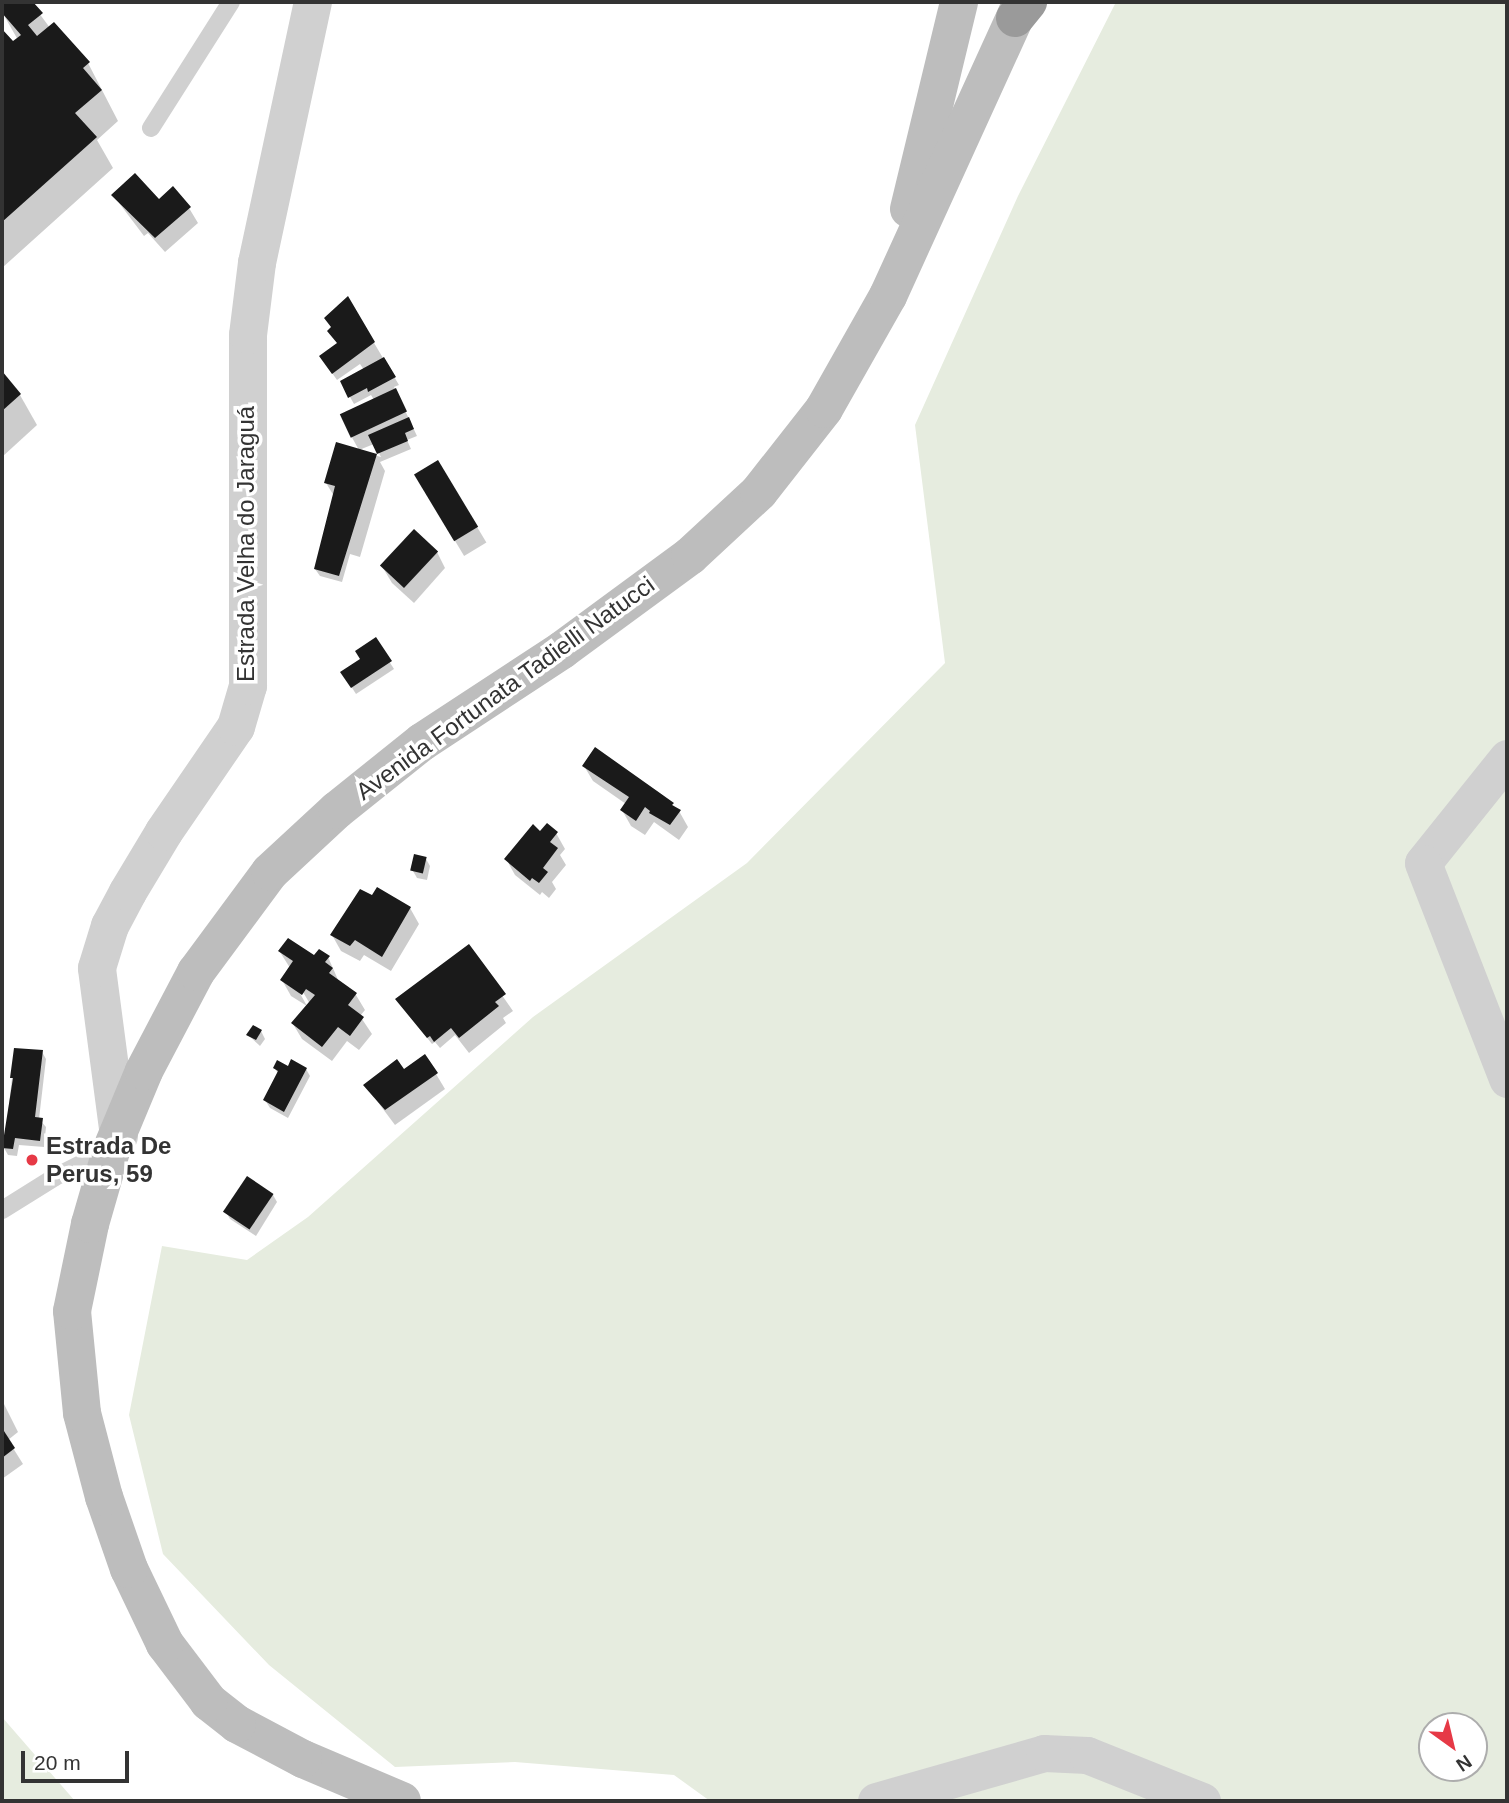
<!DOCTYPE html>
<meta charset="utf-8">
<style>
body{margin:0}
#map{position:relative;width:1509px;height:1803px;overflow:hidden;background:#fff;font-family:Arial,sans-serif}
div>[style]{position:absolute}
.green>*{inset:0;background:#e6ecdf}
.shadow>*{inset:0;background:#0003;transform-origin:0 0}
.building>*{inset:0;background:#1a1a1a;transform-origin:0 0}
.service>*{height:18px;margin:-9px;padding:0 9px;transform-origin:9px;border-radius:9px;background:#d0d0d0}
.minor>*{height:37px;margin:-18.5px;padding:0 18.5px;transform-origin:18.5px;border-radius:18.5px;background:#d0d0d0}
.tertiary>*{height:38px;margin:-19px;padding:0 19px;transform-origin:19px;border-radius:19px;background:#d0d0d0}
.secondary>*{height:38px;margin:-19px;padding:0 19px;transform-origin:19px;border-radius:19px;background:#bdbdbd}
.motorway>*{height:38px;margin:-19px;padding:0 19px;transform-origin:19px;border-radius:19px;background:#9a9a9a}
.dots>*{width:19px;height:19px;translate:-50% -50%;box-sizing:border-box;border:4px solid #fff;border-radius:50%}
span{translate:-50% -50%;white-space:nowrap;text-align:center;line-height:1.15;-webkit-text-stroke:7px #fff;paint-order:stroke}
.street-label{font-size:24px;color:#333}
.poi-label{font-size:24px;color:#333;font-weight:700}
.left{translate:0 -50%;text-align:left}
.frame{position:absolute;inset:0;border:4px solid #333;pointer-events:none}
.north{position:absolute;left:1418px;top:1712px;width:70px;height:70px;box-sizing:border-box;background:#fff;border:2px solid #adadad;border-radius:50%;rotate:146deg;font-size:19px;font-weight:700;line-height:28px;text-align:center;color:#333}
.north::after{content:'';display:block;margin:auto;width:24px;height:32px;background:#e63946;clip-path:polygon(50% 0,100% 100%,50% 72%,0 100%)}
.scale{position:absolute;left:21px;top:1751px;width:108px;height:32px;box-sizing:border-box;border:4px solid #333;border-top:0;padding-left:9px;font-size:21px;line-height:24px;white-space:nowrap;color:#333;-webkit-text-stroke:5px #fff;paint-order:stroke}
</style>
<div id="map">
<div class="green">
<div style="clip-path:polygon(evenodd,1116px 2px,1507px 2px,1507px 1801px,710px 1801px,674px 1775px,515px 1762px,395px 1767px,269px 1665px,163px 1554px,129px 1415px,162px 1246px,247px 1260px,308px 1217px,533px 1017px,747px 863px,945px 663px,915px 425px,1018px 196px,1116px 2px,1432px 1726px,1474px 1726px,1474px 1768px,1432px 1768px,1432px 1726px)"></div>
<div style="clip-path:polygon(2px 1717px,75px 1801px,2px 1801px)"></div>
</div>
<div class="shadow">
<div style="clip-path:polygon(7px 2px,31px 2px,50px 28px,88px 63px,118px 121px,97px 140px,113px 168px,2px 268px,2px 31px,13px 44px,18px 40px,2px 12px,2px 7px)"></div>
<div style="clip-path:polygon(113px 195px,189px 208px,198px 223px,165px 252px,148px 233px,144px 236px)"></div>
<div style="clip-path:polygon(348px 299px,399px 385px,394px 387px,417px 436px,407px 440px,411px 449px,380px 462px,385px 471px,360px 557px,350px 554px,342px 582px,320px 576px,315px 569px,334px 496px,326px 483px,337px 445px,381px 457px,374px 444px,359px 450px,350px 434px,374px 400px,371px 395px,354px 404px,350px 397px,364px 370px,360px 364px,337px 380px,325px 363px,338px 344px,329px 331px)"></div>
<div style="clip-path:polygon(2px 374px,20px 395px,37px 425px,2px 457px)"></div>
<div style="left:438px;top:462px;width:94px;height:26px;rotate:59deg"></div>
<div style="clip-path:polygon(437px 552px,445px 568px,414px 603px,392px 583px,383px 568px)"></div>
<div style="clip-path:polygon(375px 639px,394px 669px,356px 694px,347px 680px)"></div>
<div style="clip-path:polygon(595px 749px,661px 794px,679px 811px,688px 827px,679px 840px,654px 822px,645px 835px,631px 826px,622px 810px,626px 804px,593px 781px,584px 766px)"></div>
<div style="clip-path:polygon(541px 833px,556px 833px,565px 849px,560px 855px,566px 865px,552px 882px,556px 889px,549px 898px,542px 892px,540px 895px,515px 875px,506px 859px)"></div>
<div style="clip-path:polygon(426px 859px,430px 866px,427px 880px,417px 878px,413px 871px)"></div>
<div style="clip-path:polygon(410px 908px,419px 924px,391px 971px,364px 955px,360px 961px,341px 951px,332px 935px)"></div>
<div style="clip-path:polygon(468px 946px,513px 1011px,503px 1018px,506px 1023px,469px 1053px,455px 1035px,440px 1048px,435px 1042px,432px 1044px,397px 1000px)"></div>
<div style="clip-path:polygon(280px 952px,328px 957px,339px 982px,356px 995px,365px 1010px,360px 1016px,372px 1034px,359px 1050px,347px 1041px,332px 1061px,302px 1039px,293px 1024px,310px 1004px,300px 987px,297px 988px,307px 1006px,291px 996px,282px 980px,290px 968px)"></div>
<div style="clip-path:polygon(261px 1031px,265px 1039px,260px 1046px,248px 1035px)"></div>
<div style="clip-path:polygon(42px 1052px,46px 1059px,39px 1119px,46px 1127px,44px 1147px,19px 1145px,17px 1156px,8px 1155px,4px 1148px,12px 1078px)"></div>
<div style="clip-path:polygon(275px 1068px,306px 1069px,310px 1076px,288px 1118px,270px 1108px,265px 1100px,278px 1074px)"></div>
<div style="clip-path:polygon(404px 1071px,436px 1074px,445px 1089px,395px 1125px,365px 1085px)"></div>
<div style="clip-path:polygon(273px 1195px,277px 1202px,256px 1236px,230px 1219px,226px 1212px)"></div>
<div style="clip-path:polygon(2px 1400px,18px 1432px,8px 1440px,23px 1464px,2px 1479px)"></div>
</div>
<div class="building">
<div style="clip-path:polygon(4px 2px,33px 2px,43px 13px,28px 25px,37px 36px,54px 22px,90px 62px,83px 68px,102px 90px,75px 113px,97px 137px,2px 222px,2px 29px,13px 41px,21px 35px,2px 13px)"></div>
<div style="clip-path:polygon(135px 173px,159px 199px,173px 186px,191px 207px,155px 238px,111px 195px)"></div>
<div style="clip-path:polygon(348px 296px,375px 342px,332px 374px,319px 356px,337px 343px,327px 331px,331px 327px,324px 318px)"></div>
<div style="clip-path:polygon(384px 357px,396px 377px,368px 392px,367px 388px,348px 398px,340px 381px)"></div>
<div style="clip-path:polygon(2px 371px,21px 394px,2px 411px)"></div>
<div style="left:396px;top:388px;width:26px;height:62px;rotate:65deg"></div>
<div style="clip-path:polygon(409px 417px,414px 429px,405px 433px,408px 441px,377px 454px,339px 576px,314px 569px,335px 486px,324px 483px,336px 442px,377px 454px,368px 435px)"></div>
<div style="left:438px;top:460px;width:78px;height:28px;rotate:59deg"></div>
<div style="left:414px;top:529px;width:33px;height:50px;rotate:43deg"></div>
<div style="clip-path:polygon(376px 637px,392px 661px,351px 688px,340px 672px,360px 659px,355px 651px)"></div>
<div style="clip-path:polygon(595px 747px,674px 803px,672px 805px,681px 810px,670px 825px,649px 813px,650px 811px,645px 807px,636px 821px,620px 810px,629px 797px,582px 766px)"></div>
<div style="clip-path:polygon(547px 823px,558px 832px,550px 842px,558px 848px,543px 868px,548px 872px,539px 883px,532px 878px,530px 881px,504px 859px,533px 824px,540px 831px)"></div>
<div style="left:414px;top:854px;width:13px;height:17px;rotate:13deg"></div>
<div style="clip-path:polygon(377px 887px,411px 907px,382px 957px,355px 940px,350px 946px,330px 935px,360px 889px,372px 895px)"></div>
<div style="clip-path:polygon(288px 938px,314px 955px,319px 949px,330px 956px,325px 962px,333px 968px,329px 973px,357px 993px,348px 1005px,364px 1017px,350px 1036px,338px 1027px,322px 1047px,291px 1023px,315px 995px,306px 989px,302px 995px,280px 980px,293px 961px,278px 951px)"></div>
<div style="clip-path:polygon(469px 944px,506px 994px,495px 1002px,499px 1006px,459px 1038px,451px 1028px,434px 1042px,430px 1036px,427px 1038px,395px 999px)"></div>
<div style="clip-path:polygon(253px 1025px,262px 1030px,256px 1040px,246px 1035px)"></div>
<div style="clip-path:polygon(14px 1048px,43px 1050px,35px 1117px,43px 1118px,40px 1141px,15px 1138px,13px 1149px,2px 1148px,13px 1078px,10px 1078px)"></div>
<div style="clip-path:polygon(425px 1054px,438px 1073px,385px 1110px,363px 1085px,397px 1059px,404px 1069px)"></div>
<div style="clip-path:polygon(291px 1059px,307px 1068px,284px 1112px,263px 1100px,278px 1071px,273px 1068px,277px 1060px,288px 1066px)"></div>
<div style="left:247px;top:1176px;width:32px;height:43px;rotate:34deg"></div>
<div style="clip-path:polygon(2px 1428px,15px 1448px,2px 1458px)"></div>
</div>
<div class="service">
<div style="left:151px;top:128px;width:149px;rotate:-57.6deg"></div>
<div style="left:2px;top:1210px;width:62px;rotate:-31.9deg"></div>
<div style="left:55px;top:1177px;width:60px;rotate:-26.6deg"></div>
</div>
<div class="minor">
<div style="left:1507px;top:758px;width:134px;rotate:128.7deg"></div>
<div style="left:1423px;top:863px;width:232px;rotate:68.7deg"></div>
<div style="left:876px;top:1801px;width:175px;rotate:-15.9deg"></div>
<div style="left:1044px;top:1753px;width:43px;rotate:2.7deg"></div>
<div style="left:1087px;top:1755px;width:124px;rotate:21.8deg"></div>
</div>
<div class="tertiary">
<div style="left:119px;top:1136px;width:169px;rotate:-97.5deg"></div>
<div style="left:97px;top:968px;width:44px;rotate:-72.8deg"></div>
<div style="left:110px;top:926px;width:38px;rotate:-62deg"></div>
<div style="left:128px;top:892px;width:70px;rotate:-59deg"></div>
<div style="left:164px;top:832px;width:127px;rotate:-55.6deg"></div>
<div style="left:236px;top:727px;width:43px;rotate:-73.7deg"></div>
<div style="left:248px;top:686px;width:351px;rotate:-90deg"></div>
<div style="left:248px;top:335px;width:73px;rotate:-82.9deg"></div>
<div style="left:257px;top:263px;width:267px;rotate:-77.9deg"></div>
</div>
<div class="secondary">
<div style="left:909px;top:209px;width:213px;rotate:-76.4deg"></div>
<div style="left:402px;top:1801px;width:108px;rotate:-157deg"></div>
<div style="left:303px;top:1759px;width:75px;rotate:-152.1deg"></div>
<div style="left:237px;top:1724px;width:36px;rotate:-142deg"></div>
<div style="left:209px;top:1702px;width:73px;rotate:-127.2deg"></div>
<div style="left:165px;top:1644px;width:83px;rotate:-115.6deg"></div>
<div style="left:129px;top:1569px;width:76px;rotate:-109.1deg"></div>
<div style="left:104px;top:1497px;width:87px;rotate:-104.7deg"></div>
<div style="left:82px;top:1413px;width:102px;rotate:-95.6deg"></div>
<div style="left:72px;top:1311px;width:89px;rotate:-78.3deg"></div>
<div style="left:90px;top:1224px;width:79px;rotate:-73.9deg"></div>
<div style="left:112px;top:1148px;width:83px;rotate:-67.4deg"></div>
<div style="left:144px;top:1071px;width:112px;rotate:-62.3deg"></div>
<div style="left:196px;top:972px;width:124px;rotate:-53.5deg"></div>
<div style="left:270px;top:872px;width:91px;rotate:-42.8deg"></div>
<div style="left:337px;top:810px;width:109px;rotate:-38.7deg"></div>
<div style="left:422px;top:742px;width:168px;rotate:-33.3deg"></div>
<div style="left:562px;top:650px;width:159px;rotate:-36.3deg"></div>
<div style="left:690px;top:556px;width:94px;rotate:-42.8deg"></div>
<div style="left:759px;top:492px;width:105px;rotate:-51.9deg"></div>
<div style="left:824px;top:409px;width:130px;rotate:-60.5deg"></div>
<div style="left:888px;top:296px;width:323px;rotate:-65.5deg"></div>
</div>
<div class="motorway">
<div style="left:1015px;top:18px;width:21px;rotate:-51deg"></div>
</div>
<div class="dots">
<div style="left:32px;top:1160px;background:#e63946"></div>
</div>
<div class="street-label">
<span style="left:246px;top:544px;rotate:-90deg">Estrada Velha do Jaraguá</span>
<span style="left:505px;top:688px;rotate:-36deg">Avenida Fortunata Tadielli Natucci</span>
</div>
<div class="poi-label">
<span class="left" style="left:46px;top:1160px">Estrada De<br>Perus, 59</span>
</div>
<div class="frame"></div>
<div class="north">N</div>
<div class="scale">20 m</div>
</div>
